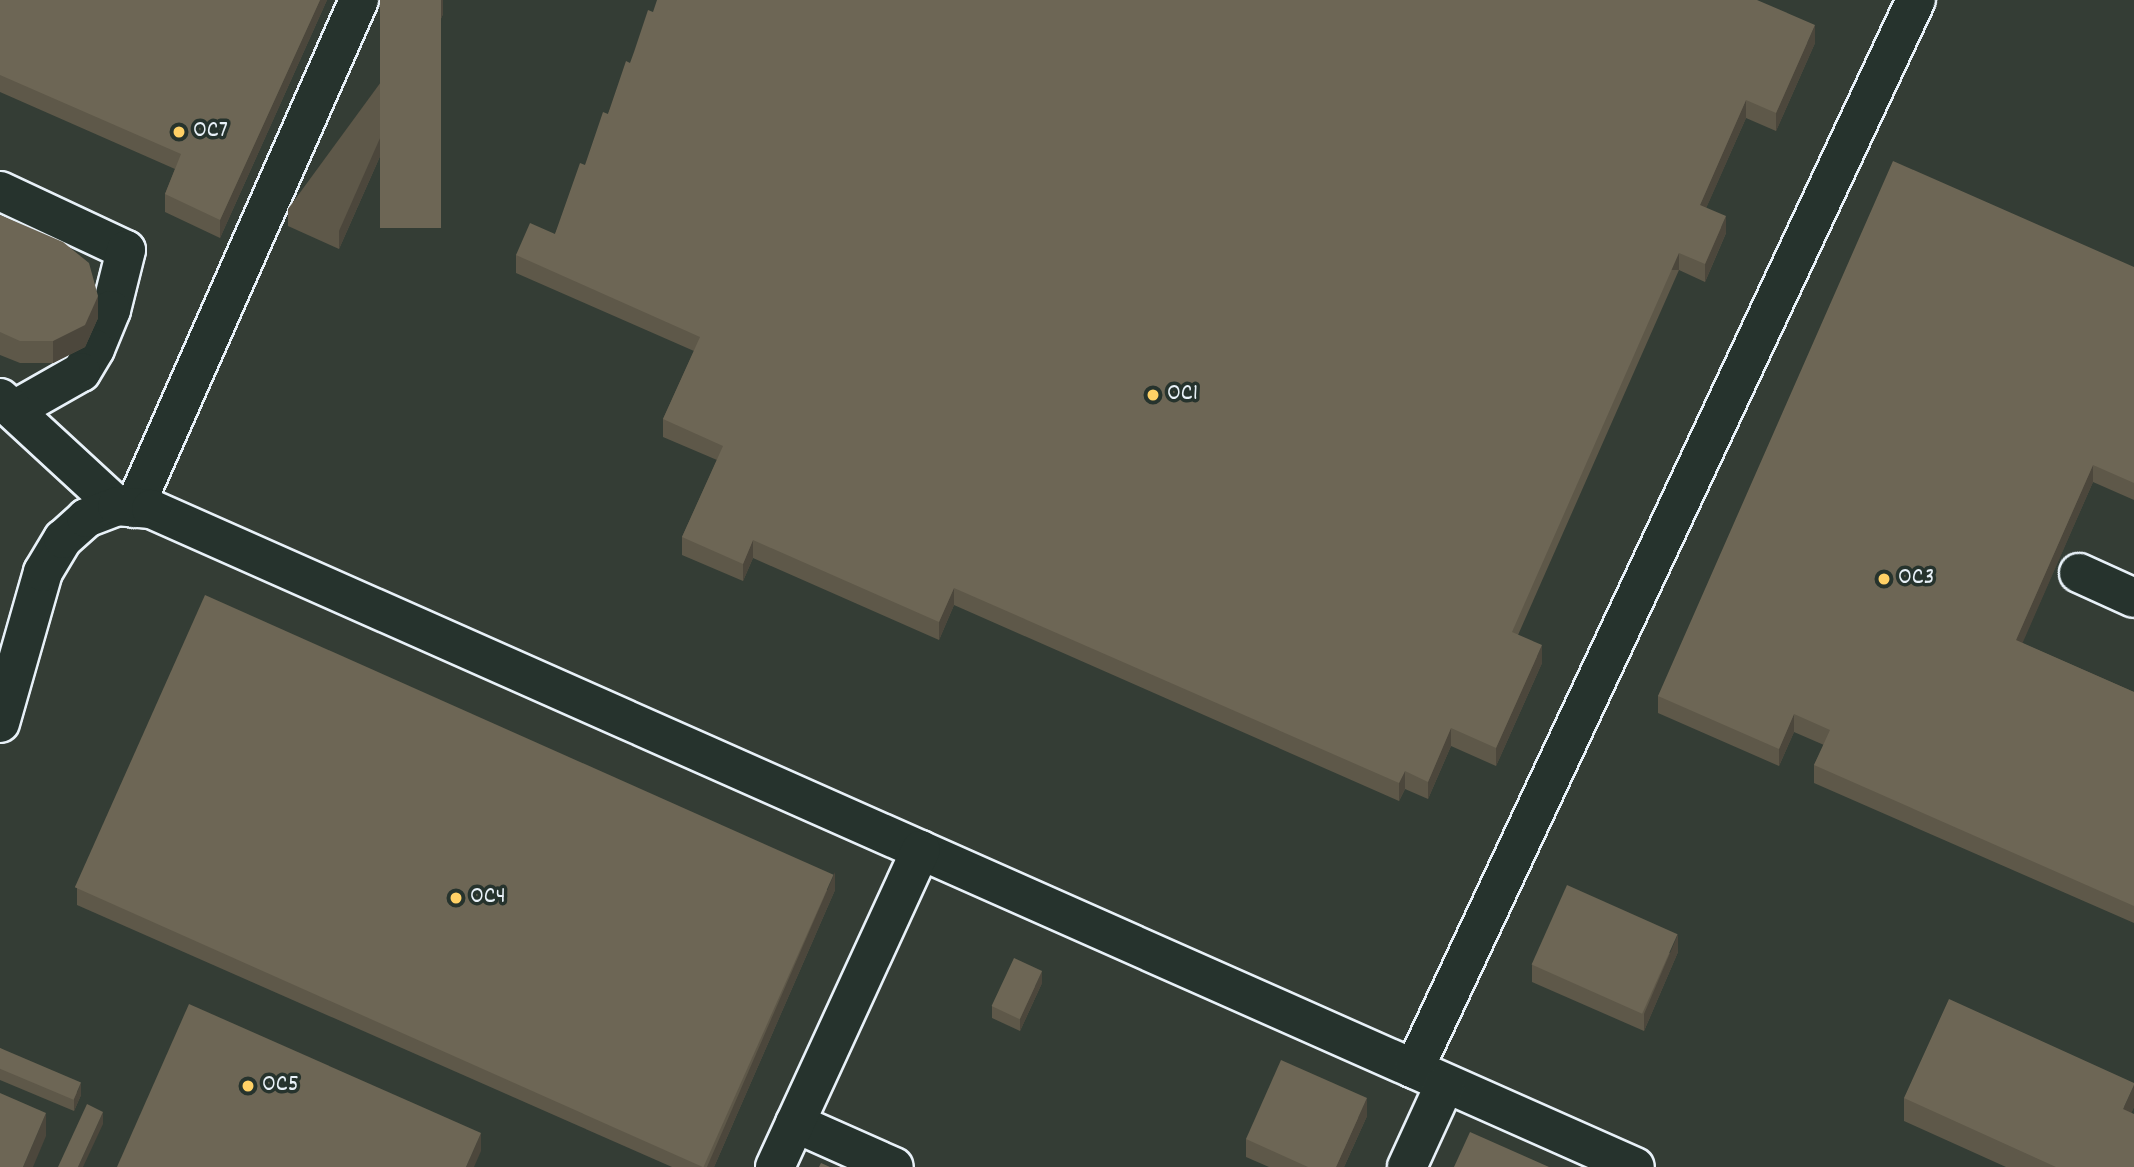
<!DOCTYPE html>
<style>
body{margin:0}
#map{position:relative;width:2134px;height:1167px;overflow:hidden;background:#343d35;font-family:Dekko,sans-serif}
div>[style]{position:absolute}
.roads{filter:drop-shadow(2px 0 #e8f1f8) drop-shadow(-2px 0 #e8f1f8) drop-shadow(0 2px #e8f1f8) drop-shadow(0 -2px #e8f1f8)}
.minor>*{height:38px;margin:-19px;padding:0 19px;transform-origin:19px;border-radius:19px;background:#26332d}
.wall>*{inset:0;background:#5e5849}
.shaded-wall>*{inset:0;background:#4c473c;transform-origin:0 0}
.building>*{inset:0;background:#6d6655;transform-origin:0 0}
.dots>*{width:19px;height:19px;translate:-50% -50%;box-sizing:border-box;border:4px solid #26332d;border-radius:50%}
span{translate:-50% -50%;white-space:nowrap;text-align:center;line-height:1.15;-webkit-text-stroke:7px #26332d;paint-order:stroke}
.poi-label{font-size:24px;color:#e8f1f8}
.left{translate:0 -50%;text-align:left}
</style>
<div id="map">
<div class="roads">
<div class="minor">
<div style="left:0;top:191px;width:139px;rotate:25.1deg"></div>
<div style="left:126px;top:250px;width:62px;rotate:104deg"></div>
<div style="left:111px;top:310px;width:42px;rotate:112.3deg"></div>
<div style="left:95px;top:349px;width:27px;rotate:121deg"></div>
<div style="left:81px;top:372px;width:77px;rotate:150.4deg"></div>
<div style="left:0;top:398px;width:159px;rotate:42.7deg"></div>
<div style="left:134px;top:508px;width:556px;rotate:-66.11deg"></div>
<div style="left:2079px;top:573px;width:60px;rotate:24.4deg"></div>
<div style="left:0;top:723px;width:157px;rotate:-74.1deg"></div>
<div style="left:43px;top:572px;width:39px;rotate:-59deg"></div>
<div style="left:63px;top:539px;width:31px;rotate:-42deg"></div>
<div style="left:86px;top:518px;width:33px;rotate:-21deg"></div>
<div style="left:117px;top:506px;width:34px;rotate:5deg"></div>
<div style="left:151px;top:509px;width:1623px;rotate:23.91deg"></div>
<div style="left:1414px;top:1069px;width:1181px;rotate:-64.85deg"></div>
<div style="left:795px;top:1123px;width:108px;rotate:24deg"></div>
<div style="left:775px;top:1167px;width:349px;rotate:-65.3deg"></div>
<div style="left:1407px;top:1167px;width:91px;rotate:-65.4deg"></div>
</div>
</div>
<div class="wall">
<div style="clip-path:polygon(0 0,327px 0,220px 238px,165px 212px,165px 194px,175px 169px,0 92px)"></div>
<div style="clip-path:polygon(441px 0,443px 0,443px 14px,339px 249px,288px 226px,288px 209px)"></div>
<div style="clip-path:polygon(653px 12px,1815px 43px,1776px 131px,1746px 118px,1706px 208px,1726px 233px,1705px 282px,1679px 270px,1518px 635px,1542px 663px,1496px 766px,1451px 746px,1428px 799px,1405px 789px,1399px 801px,954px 605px,939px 640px,753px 558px,743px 581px,682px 555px,682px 537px,717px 460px,663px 437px,663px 419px,694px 351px,516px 273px,516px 255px,555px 234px)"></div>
<div style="clip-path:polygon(0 215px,98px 318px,85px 347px,53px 363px,20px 363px,0 355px)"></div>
<div style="clip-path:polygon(2134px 267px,2134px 500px,2093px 482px,2022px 643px,2134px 692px,2134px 923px,1814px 783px,1814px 765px,1824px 745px,1794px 732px,1779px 766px,1658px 713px,1658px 696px)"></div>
<div style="clip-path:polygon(77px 888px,835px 890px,714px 1167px,672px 1167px,77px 905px)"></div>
<div style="clip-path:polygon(1678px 952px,1644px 1031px,1532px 982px,1532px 965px)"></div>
<div style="clip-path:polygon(1042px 983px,1020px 1031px,992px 1018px,992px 1006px)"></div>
<div style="clip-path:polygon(0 1048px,81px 1095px,74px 1111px,0 1080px)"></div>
<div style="clip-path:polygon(1904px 1098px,2134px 1107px,2131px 1113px,2134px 1167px,2006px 1167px,1904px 1121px)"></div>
<div style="clip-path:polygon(1367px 1116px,1344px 1167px,1269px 1167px,1246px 1157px,1246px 1139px)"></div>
</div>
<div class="shaded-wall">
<div style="clip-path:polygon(320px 0,327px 0,220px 238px,220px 220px)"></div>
<div style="clip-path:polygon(441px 0,443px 0,443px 14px,339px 249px,339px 231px)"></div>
<div style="clip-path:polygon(1815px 25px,1815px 43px,1776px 131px,1776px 113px)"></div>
<div style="clip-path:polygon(1746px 100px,1746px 118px,1700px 222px,1700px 205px)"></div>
<div style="clip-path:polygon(1726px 216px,1726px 233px,1705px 282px,1705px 264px)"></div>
<div style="left:1679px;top:253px;width:17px;height:414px;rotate:90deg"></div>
<div style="clip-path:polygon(98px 296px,98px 318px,85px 347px,53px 363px,53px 341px)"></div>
<div style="clip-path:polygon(2093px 465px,2093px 482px,2016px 658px,2016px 640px)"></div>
<div style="clip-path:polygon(753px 540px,753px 558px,743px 581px,743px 564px)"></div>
<div style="clip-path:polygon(954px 588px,954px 605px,939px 640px,939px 622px)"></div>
<div style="clip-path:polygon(1542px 645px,1542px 663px,1496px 766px,1496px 748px)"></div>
<div style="clip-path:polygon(1794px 714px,1794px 732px,1779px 766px,1779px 749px)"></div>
<div style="clip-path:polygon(1451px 728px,1451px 746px,1428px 799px,1428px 782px)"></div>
<div style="clip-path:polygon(1405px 771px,1405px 789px,1399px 801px,1399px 783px)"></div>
<div style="clip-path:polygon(835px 872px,835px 890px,714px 1167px,707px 1167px)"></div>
<div style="clip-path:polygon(1678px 934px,1678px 952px,1644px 1031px,1644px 1014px)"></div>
<div style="clip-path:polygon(1042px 971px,1042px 983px,1020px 1031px,1020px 1019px)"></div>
<div style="clip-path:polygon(81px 1083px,81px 1095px,74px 1111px,74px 1099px)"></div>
<div style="clip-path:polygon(2134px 1085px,2134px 1107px,2123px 1132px,2123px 1109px)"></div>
<div style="clip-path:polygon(1367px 1098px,1367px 1116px,1344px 1167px,1336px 1167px)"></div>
<div style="clip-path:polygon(103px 1112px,103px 1124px,83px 1167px,78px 1167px)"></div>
<div style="clip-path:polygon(46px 1113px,46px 1136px,33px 1167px,23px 1167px)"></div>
<div style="clip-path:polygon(481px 1133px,481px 1151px,474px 1167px,466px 1167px)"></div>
</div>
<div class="building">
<div style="clip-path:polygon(0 0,320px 0,220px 220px,165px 194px,181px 154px,0 75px)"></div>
<div style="left:380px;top:0;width:61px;height:228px"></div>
<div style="clip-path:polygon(657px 0,1757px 0,1815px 25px,1776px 113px,1746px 100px,1700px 205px,1726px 216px,1705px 264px,1679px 253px,1512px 632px,1542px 645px,1496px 748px,1451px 728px,1428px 782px,1405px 771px,1399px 783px,954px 588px,939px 622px,753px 540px,743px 564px,682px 537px,723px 446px,663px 419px,700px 337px,516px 255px,530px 223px,555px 234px,580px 163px,585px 165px,603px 112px,608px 114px,626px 61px,630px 63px,634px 52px,648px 10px,653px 12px)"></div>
<div style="clip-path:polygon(1893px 161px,2134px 267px,2134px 483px,2093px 465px,2016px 640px,2134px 692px,2134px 906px,1814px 765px,1830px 730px,1794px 714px,1779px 749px,1658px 696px)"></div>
<div style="clip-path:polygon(0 215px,63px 242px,89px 263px,98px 296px,85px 325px,53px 341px,20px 341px,0 332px)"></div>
<div style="left:205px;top:595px;width:688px;height:320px;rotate:24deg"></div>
<div style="left:1567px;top:885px;width:121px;height:87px;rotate:24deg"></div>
<div style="left:1014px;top:958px;width:31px;height:53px;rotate:25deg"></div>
<div style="clip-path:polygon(1949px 999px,2134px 1083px,2134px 1085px,2123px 1109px,2134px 1114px,2134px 1167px,2056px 1167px,1904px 1098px)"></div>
<div style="clip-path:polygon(189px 1004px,481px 1133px,466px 1167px,117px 1167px)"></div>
<div style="left:0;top:1048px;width:88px;height:19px;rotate:23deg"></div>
<div style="clip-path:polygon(1281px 1060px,1367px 1098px,1336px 1167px,1308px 1167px,1246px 1139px)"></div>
<div style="clip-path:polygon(0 1093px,46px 1113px,23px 1167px,0 1167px)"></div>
<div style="clip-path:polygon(87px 1104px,103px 1112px,78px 1167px,58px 1167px)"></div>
<div style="clip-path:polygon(1470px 1132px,1549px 1167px,1454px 1167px)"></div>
<div style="clip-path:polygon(821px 1163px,830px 1167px,819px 1167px)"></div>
</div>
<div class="dots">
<div style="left:179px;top:132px;background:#ffd166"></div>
<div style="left:1153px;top:395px;background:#ffd166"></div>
<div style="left:1884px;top:579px;background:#ffd166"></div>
<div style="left:456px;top:898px;background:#ffd166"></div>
<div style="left:248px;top:1086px;background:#ffd166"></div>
</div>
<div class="poi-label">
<span class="left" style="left:193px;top:132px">OC7</span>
<span class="left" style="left:1167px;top:395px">OC1</span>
<span class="left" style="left:1898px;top:579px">OC3</span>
<span class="left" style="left:470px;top:898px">OC4</span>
<span class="left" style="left:262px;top:1086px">OC5</span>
</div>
</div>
